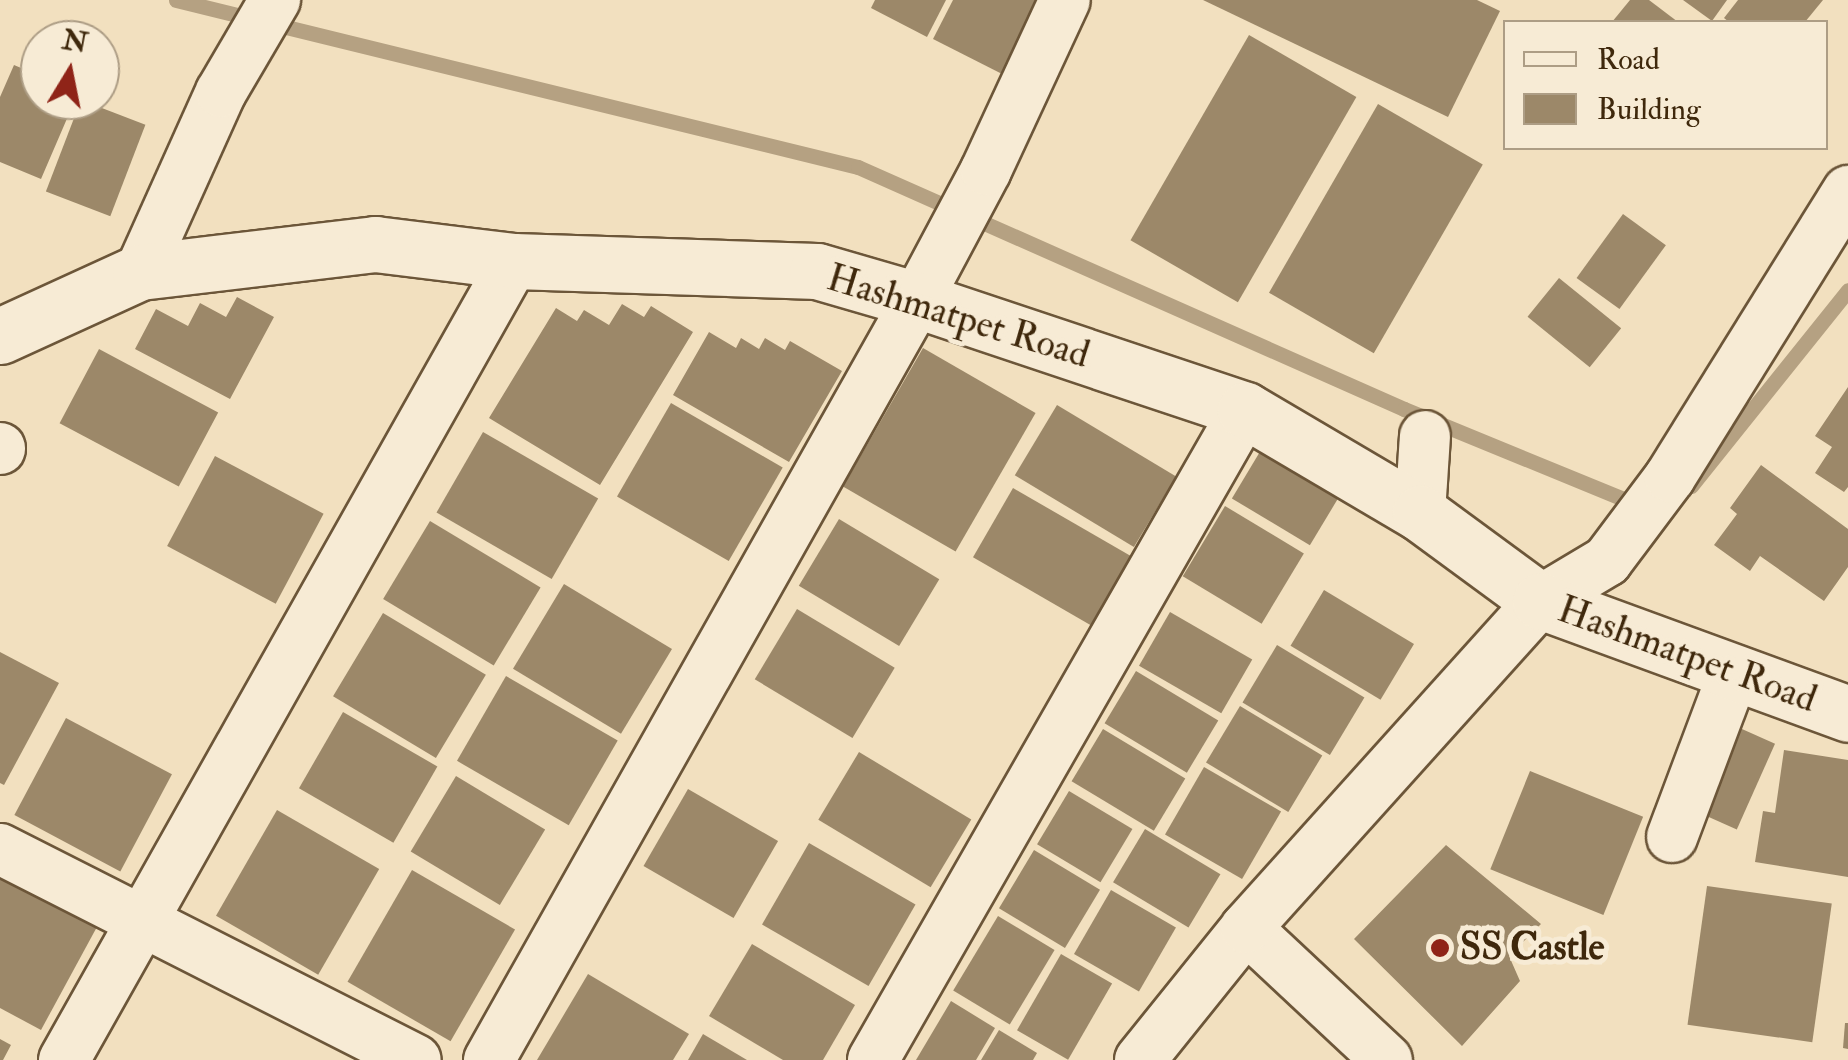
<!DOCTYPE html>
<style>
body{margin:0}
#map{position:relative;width:1848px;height:1060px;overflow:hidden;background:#f2e0bf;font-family:"IM FELL Double Pica",serif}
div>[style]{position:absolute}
.stream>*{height:15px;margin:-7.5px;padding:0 7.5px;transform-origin:7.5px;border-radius:7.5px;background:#b5a182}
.building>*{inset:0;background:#9c8869;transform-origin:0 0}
.roads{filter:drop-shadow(2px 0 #6c5639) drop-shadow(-2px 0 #6c5639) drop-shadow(0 2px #6c5639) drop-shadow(0 -2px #6c5639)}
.minor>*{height:50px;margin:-25px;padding:0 25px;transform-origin:25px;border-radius:25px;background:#f7ebd5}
.secondary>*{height:55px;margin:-27.5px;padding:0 27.5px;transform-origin:27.5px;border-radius:27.5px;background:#f7ebd5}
.dots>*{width:28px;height:28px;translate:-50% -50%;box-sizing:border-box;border:5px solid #f7ebd5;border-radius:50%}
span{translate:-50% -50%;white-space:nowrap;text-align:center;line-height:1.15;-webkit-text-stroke:10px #f7ebd5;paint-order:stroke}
.street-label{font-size:38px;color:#3f280c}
.poi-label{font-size:38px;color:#3f280c;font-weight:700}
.left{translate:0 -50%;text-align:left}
.legend{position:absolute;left:1503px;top:20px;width:325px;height:130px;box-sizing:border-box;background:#f7ebd5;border:2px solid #ad9d85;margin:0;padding:12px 18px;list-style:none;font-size:30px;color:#3f280c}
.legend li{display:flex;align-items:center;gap:20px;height:50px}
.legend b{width:50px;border:2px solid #ad9d85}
.north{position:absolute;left:20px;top:20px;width:100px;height:100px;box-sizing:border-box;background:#f7ebd5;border:2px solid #ad9d85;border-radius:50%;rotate:10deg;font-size:28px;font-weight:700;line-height:40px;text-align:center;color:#3f280c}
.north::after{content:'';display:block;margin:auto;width:35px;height:45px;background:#8f2418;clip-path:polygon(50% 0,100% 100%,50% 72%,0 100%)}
</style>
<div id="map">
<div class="stream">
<div style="left:176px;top:0;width:702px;rotate:13.76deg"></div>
<div style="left:858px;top:167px;width:597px;rotate:23.9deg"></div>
<div style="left:1404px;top:409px;width:255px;rotate:22.3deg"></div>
<div style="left:1691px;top:486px;width:251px;rotate:-51.3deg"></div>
</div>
<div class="building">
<div style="clip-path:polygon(875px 0,946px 0,927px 37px,871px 8px)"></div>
<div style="clip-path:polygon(953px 0,1047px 0,1008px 77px,933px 39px)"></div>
<div style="clip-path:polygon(1203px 0,1477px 0,1500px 11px,1448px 117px)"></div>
<div style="clip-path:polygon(1630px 0,1649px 0,1678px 22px,1612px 22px)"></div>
<div style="clip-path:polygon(1683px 0,1727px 0,1712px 21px)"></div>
<div style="clip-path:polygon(1738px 0,1823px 0,1805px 22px,1729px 22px,1724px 18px)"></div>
<div style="left:1249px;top:35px;width:124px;height:237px;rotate:30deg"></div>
<div style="clip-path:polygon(14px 65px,40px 76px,40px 100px,75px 100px,41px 179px,0 162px,0 97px)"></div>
<div style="left:81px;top:100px;width:69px;height:98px;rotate:21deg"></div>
<div style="left:1378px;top:104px;width:121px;height:218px;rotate:30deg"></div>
<div style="left:1623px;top:214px;width:53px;height:79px;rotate:36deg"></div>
<div style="left:1559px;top:278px;width:80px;height:50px;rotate:39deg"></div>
<div style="clip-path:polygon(237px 297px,274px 317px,230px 399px,135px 349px,156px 309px,188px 326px,200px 303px,226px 317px)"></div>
<div style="clip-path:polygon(622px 304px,644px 317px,651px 306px,693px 332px,600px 485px,489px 418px,556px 308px,577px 321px,584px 310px,609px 325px)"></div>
<div style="clip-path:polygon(709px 332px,736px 348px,741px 338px,759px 349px,765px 338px,785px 350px,790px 341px,842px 371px,789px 462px,673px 395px)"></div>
<div style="left:923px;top:348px;width:130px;height:160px;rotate:30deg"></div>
<div style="left:99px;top:349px;width:135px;height:84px;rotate:28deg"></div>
<div style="clip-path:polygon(1848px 387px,1848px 487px,1844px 492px,1815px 473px,1832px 447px,1815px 436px)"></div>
<div style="left:671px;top:403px;width:129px;height:108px;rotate:30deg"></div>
<div style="left:1057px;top:405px;width:139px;height:82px;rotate:31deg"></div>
<div style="left:483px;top:432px;width:133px;height:93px;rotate:30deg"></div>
<div style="left:1270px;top:435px;width:91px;height:74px;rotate:31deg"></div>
<div style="left:215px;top:456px;width:123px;height:102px;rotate:28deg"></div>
<div style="clip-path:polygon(1761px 465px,1848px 529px,1848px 567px,1824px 601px,1760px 556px,1750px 571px,1714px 545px,1737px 514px,1730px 508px)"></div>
<div style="left:1013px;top:488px;width:137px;height:80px;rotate:30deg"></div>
<div style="left:1225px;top:506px;width:92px;height:82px;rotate:31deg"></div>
<div style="left:839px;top:519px;width:117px;height:78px;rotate:31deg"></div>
<div style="left:430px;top:521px;width:129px;height:91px;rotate:31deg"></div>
<div style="left:564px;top:584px;width:126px;height:99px;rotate:31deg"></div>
<div style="left:1324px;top:590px;width:105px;height:65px;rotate:31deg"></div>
<div style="left:797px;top:609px;width:114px;height:82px;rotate:31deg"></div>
<div style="left:1170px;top:612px;width:95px;height:62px;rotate:30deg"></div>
<div style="left:383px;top:613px;width:120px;height:97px;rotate:31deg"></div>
<div style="left:1277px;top:645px;width:102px;height:67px;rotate:31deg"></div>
<div style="clip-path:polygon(0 652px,59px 683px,4px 785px,0 783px)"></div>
<div style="left:1136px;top:671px;width:96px;height:61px;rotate:31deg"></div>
<div style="left:506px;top:676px;width:129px;height:98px;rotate:30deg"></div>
<div style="left:1240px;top:706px;width:96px;height:66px;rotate:31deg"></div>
<div style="left:343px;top:712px;width:109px;height:88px;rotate:30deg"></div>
<div style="left:66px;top:718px;width:120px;height:110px;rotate:28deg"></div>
<div style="left:1733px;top:725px;width:46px;height:94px;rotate:24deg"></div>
<div style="left:1103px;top:729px;width:96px;height:61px;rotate:31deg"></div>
<div style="clip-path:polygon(1784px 750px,1848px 760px,1848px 877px,1755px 862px,1763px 811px,1775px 813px)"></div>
<div style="left:859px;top:752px;width:131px;height:79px;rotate:31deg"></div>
<div style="left:1204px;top:767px;width:89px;height:78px;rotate:30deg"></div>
<div style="left:1530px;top:771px;width:122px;height:106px;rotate:22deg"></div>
<div style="left:456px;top:776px;width:104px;height:88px;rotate:31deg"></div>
<div style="left:688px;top:789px;width:104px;height:89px;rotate:30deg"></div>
<div style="left:1069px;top:791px;width:74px;height:62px;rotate:31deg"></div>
<div style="left:277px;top:810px;width:118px;height:122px;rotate:30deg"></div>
<div style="left:1145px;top:829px;width:88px;height:62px;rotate:31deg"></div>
<div style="left:809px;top:843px;width:123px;height:94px;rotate:30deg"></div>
<div style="clip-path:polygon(1446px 845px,1541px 924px,1509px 956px,1520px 981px,1462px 1046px,1354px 939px)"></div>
<div style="left:1034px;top:850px;width:77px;height:68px;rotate:31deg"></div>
<div style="left:412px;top:870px;width:119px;height:129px;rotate:30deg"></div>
<div style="clip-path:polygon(0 873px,98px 925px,41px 1030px,0 1008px)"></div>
<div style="left:1707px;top:886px;width:126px;height:140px;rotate:8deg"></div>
<div style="left:1111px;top:890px;width:75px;height:74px;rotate:30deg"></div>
<div style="left:998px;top:916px;width:66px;height:87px;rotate:31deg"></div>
<div style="clip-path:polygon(752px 944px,855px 1005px,823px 1060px,783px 1060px,709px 1016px)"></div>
<div style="left:1061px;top:954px;width:59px;height:88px;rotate:30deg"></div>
<div style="clip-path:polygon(588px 974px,689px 1034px,673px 1060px,537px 1060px)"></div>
<div style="clip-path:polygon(951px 1001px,995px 1028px,976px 1060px,916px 1060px)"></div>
<div style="clip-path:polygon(1845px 1023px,1848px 1023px,1848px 1049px,1843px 1048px)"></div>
<div style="clip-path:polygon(999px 1030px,1037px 1053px,1033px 1060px,981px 1060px)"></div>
<div style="clip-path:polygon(703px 1034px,747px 1060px,688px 1060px)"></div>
<div style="clip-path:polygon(0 1039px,11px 1045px,3px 1060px,0 1060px)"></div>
</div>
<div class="roads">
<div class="minor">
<div style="left:140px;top:272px;width:197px;rotate:-65.8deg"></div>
<div style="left:221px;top:92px;width:107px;rotate:-59.6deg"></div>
<div style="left:0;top:449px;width:1px;rotate:-90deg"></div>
<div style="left:1420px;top:513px;width:77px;rotate:-86.3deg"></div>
<div style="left:1672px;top:837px;width:176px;rotate:-69.4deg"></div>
<div style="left:0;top:849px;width:466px;rotate:26.9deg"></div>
<div style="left:1246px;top:928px;width:193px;rotate:43.1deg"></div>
<div style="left:64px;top:1060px;width:917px;rotate:-60.61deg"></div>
<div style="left:489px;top:1060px;width:872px;rotate:-60.61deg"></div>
<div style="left:917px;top:300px;width:147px;rotate:-62deg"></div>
<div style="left:986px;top:170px;width:187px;rotate:-65.1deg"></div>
<div style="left:873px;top:1060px;width:749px;rotate:-60.22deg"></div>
<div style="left:1140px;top:1060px;width:169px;rotate:-51.2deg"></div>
<div style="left:1246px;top:928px;width:440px;rotate:-48deg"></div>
<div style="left:1540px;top:601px;width:78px;rotate:-30.8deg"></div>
<div style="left:1607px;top:561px;width:105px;rotate:-53.1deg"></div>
<div style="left:1670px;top:477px;width:337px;rotate:-58.1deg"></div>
</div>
<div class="secondary">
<div style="left:0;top:336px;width:154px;rotate:-24.6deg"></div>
<div style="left:140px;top:272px;width:237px;rotate:-6.8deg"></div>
<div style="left:375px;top:244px;width:140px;rotate:7deg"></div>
<div style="left:514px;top:261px;width:303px;rotate:1.9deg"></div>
<div style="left:817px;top:271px;width:104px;rotate:16.2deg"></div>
<div style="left:917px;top:300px;width:346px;rotate:18.5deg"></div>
<div style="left:1245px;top:410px;width:203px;rotate:30.5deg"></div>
<div style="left:1420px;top:513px;width:149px;rotate:36.3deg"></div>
<div style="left:1540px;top:601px;width:328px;rotate:20.1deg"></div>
</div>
</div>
<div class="dots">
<div style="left:1440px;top:948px;background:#8f2418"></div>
</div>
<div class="street-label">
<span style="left:958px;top:317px;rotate:17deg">Hashmatpet Road</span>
<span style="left:1687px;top:655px;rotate:20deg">Hashmatpet Road</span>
</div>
<div class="poi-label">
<span class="left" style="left:1460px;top:948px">SS Castle</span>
</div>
<ul class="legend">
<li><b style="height:12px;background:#f7ebd5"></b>Road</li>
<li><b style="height:28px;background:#9c8869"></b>Building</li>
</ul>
<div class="north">N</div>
</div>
